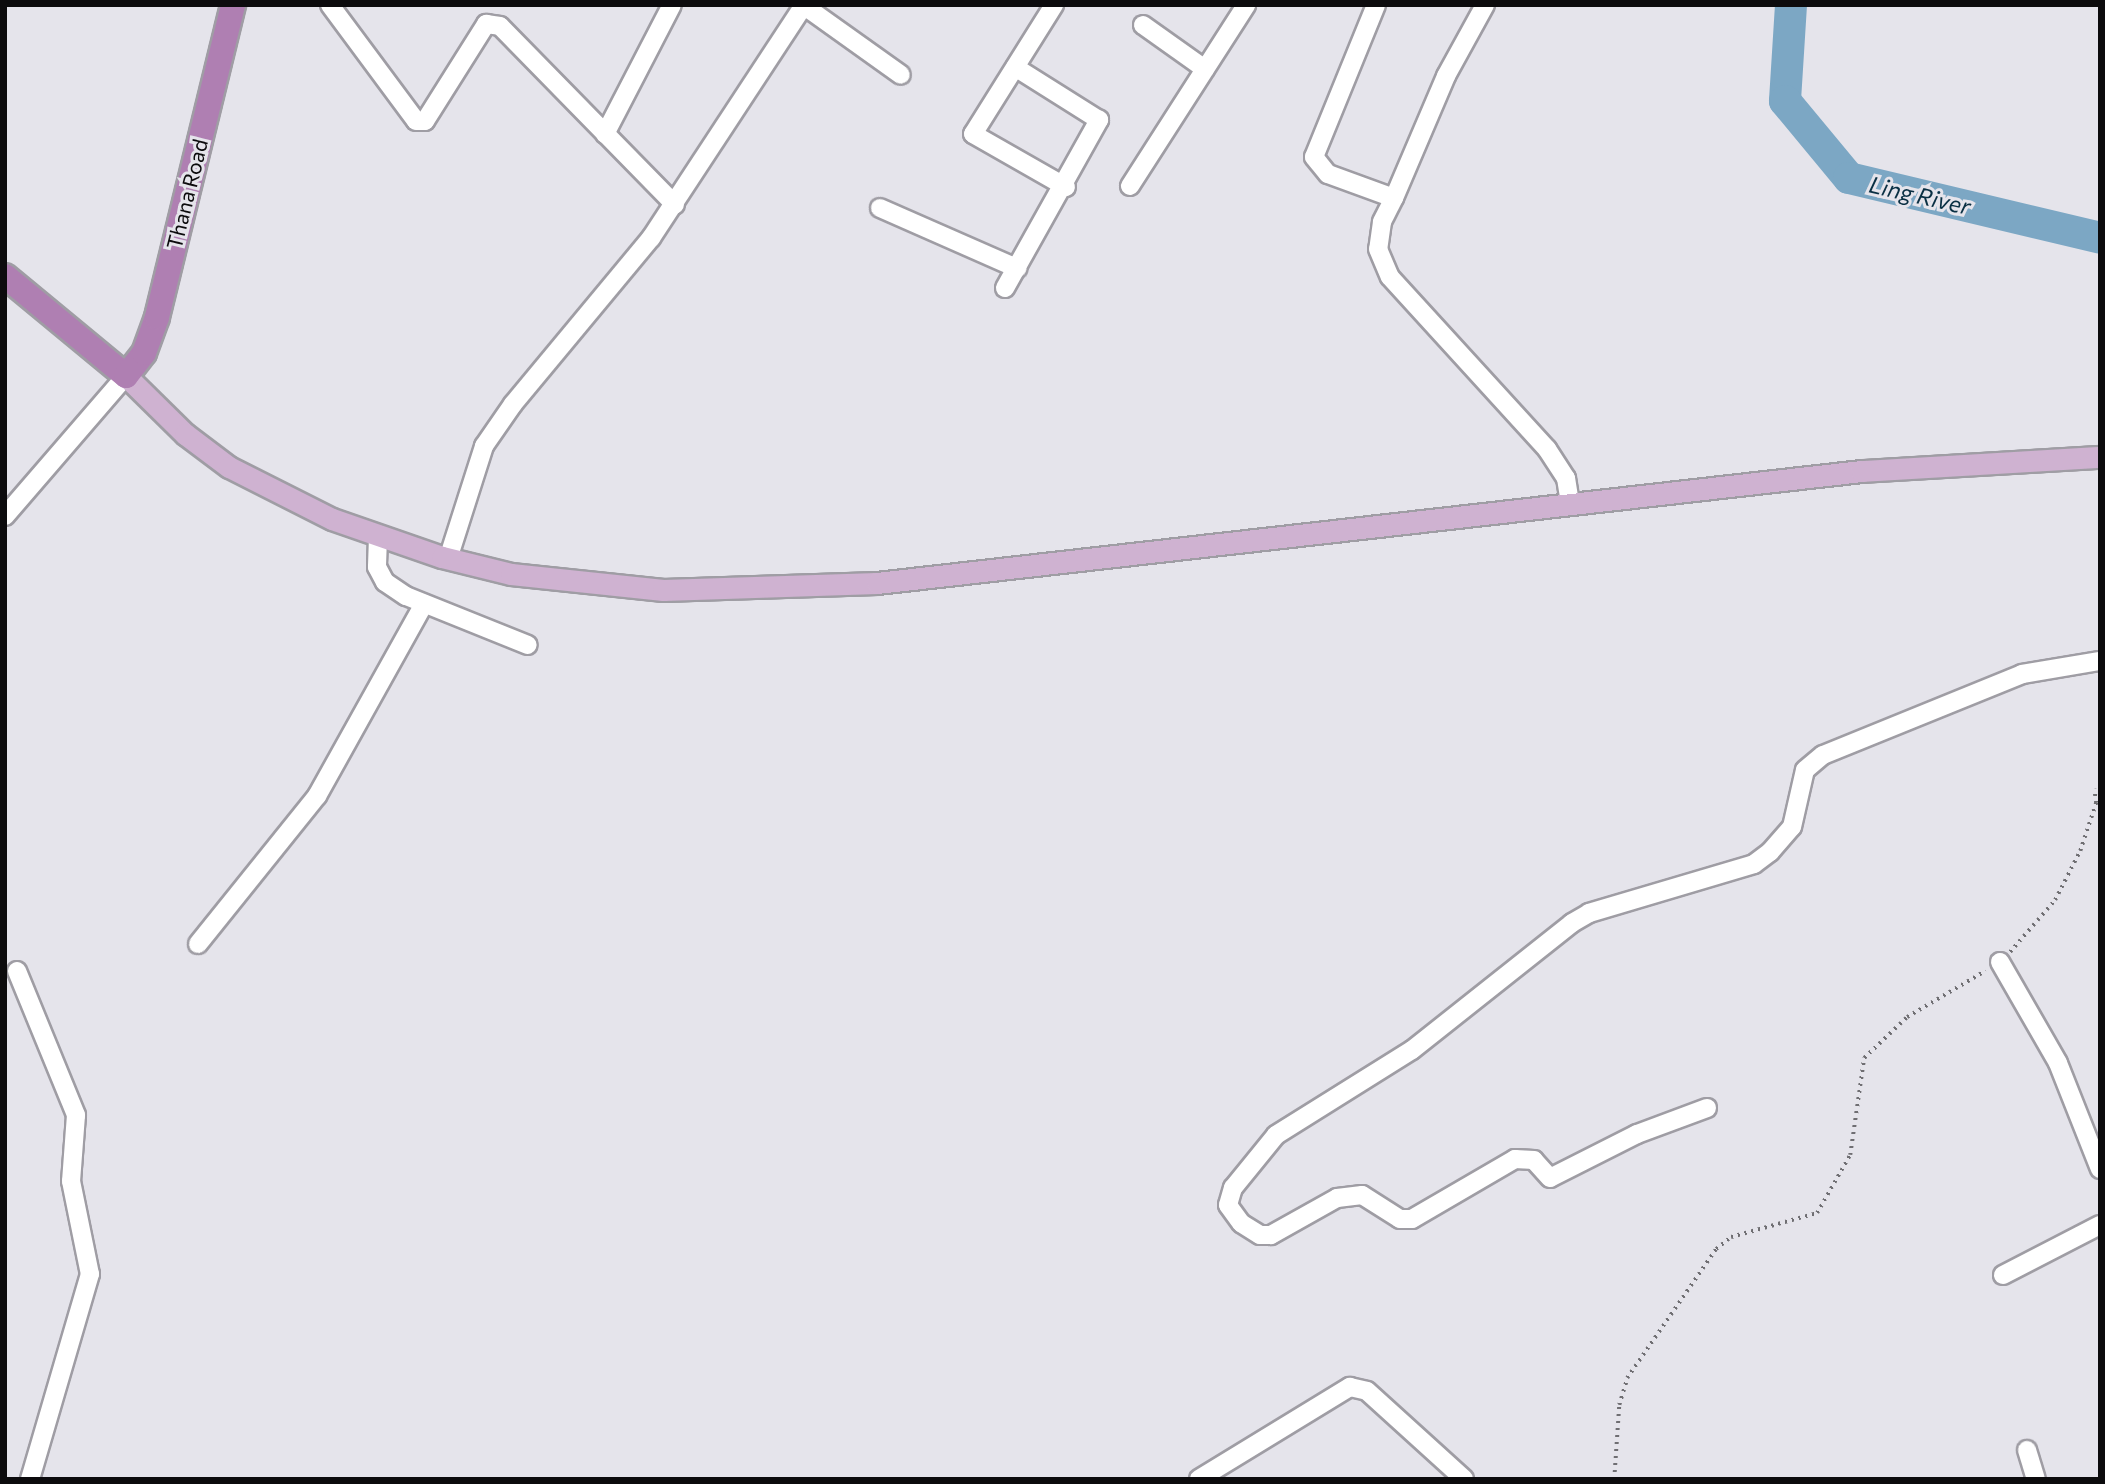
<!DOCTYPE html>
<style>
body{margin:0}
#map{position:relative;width:2105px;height:1484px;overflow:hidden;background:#e5e4eb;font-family:Commissioner,sans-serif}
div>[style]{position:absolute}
.river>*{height:32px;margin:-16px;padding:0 16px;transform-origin:16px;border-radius:16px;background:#7ca7c4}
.path>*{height:3.5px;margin-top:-1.75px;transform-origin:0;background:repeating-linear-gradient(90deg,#6f6e72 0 2px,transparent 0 7px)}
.roads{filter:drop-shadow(2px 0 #9f9da4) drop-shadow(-2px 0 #9f9da4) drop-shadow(0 2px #9f9da4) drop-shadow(0 -2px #9f9da4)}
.minor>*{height:18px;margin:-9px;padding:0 9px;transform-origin:9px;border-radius:9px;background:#fff}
.major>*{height:21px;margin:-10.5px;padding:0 10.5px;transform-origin:10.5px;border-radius:10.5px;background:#cfb2d1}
.highway>*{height:24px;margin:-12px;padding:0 12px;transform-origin:12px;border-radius:12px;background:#af7fb2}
span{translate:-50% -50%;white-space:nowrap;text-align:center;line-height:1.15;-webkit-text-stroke:6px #e5e4eb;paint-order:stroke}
.street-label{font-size:21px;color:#0c0b0d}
.water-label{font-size:23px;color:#092f43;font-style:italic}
.frame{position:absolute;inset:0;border:7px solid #0c0b0d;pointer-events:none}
</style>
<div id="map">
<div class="river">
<div style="left:1791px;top:5px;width:96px;rotate:93.6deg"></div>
<div style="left:1785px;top:101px;width:100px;rotate:50.3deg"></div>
<div style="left:1849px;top:178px;width:258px;rotate:13.4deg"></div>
</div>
<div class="path">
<div style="left:2010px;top:952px;width:69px;rotate:-49.1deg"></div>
<div style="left:2055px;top:900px;width:55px;rotate:-63deg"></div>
<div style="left:2080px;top:851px;width:51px;rotate:-71.6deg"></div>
<div style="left:2096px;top:803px;width:14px;rotate:-98deg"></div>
<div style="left:1614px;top:1479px;width:74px;rotate:-86.1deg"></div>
<div style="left:1619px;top:1405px;width:28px;rotate:-73deg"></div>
<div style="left:1627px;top:1378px;width:157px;rotate:-55.4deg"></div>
<div style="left:1716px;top:1249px;width:19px;rotate:-39deg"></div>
<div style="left:1731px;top:1237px;width:89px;rotate:-15.6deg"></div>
<div style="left:1817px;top:1213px;width:67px;rotate:-60.4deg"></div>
<div style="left:1850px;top:1155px;width:98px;rotate:-81.8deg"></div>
<div style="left:1864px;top:1058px;width:59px;rotate:-43.6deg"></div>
<div style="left:1907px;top:1017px;width:91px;rotate:-30.5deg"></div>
</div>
<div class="roads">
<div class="minor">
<div style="left:330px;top:5px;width:144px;rotate:53.4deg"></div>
<div style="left:416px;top:121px;width:9px"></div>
<div style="left:425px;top:121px;width:115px;rotate:-57.8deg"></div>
<div style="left:486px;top:24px;width:14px;rotate:8deg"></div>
<div style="left:500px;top:26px;width:250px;rotate:45.6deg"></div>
<div style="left:803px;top:5px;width:120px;rotate:35.5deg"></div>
<div style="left:1054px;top:5px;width:152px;rotate:122.1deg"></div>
<div style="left:973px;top:134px;width:107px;rotate:29.7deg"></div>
<div style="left:1376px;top:5px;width:164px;rotate:112.2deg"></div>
<div style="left:1314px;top:157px;width:22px;rotate:51deg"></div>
<div style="left:1328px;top:174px;width:70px;rotate:20deg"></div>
<div style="left:1394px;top:198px;width:133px;rotate:-66.9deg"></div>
<div style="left:1446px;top:76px;width:81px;rotate:-61.2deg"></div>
<div style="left:1143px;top:25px;width:76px;rotate:35.4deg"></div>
<div style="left:605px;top:134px;width:145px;rotate:-62.6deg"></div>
<div style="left:1130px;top:186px;width:215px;rotate:-57.3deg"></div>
<div style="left:1394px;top:198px;width:27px;rotate:117deg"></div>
<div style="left:1382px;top:222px;width:27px;rotate:98deg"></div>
<div style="left:1378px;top:249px;width:30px;rotate:67deg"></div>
<div style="left:1390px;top:277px;width:233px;rotate:47.6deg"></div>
<div style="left:1547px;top:449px;width:35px;rotate:57deg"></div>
<div style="left:1566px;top:478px;width:25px;rotate:81deg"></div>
<div style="left:880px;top:208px;width:150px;rotate:23.7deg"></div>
<div style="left:1005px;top:288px;width:193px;rotate:-60.8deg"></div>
<div style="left:1099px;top:120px;width:99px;rotate:-147.8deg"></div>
<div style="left:5px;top:516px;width:185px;rotate:-49.2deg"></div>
<div style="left:378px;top:537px;width:30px;rotate:92deg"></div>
<div style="left:377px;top:567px;width:17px;rotate:62deg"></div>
<div style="left:385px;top:582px;width:25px;rotate:34deg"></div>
<div style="left:406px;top:596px;width:131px;rotate:21.9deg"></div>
<div style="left:448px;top:559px;width:119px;rotate:-72.3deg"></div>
<div style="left:484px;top:446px;width:51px;rotate:-55.4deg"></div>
<div style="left:513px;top:404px;width:216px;rotate:-50.3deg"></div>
<div style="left:651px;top:238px;width:279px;rotate:-56.7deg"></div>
<div style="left:198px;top:944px;width:190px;rotate:-51.2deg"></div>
<div style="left:317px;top:796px;width:220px;rotate:-60.9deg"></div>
<div style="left:2000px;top:962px;width:116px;rotate:60.1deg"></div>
<div style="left:2058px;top:1063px;width:114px;rotate:68.4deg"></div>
<div style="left:17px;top:971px;width:156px;rotate:67.7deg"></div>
<div style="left:76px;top:1115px;width:66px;rotate:94.3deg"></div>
<div style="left:71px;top:1181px;width:95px;rotate:78.5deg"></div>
<div style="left:90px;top:1274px;width:214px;rotate:106.3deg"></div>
<div style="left:1707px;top:1108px;width:75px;rotate:159.6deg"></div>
<div style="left:1637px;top:1134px;width:97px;rotate:153.2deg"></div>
<div style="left:1550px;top:1178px;width:24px;rotate:-132deg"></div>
<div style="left:1534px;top:1160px;width:19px;rotate:-177deg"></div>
<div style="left:1515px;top:1159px;width:119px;rotate:149.8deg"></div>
<div style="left:1412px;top:1219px;width:12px;rotate:180deg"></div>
<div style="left:1400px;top:1219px;width:45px;rotate:-147.7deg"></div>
<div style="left:1362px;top:1195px;width:25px;rotate:173deg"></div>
<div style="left:1337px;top:1198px;width:76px;rotate:150.7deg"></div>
<div style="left:1271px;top:1235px;width:11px;rotate:180deg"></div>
<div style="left:1260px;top:1235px;width:22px;rotate:-148deg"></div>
<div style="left:1241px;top:1223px;width:22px;rotate:-126deg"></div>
<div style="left:1228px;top:1205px;width:18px;rotate:-74deg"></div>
<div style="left:1233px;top:1188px;width:68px;rotate:-50.9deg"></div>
<div style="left:1276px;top:1135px;width:160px;rotate:-32deg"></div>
<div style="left:1412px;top:1050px;width:204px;rotate:-38.4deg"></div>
<div style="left:1572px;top:923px;width:20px;rotate:-30deg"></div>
<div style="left:1589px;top:913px;width:172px;rotate:-16.5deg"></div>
<div style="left:1754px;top:864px;width:20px;rotate:-37deg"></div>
<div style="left:1770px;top:852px;width:33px;rotate:-49deg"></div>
<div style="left:1792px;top:827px;width:58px;rotate:-77.2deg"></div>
<div style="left:1805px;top:770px;width:23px;rotate:-40deg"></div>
<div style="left:1823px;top:755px;width:215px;rotate:-22.1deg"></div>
<div style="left:2022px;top:674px;width:79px;rotate:-9.5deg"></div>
<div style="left:2003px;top:1275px;width:109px;rotate:-27.3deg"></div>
<div style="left:2027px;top:1450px;width:30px;rotate:73deg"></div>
<div style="left:1199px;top:1479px;width:177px;rotate:-31.4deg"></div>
<div style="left:1350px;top:1387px;width:17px;rotate:13deg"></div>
<div style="left:1367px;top:1391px;width:131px;rotate:42.2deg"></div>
</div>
<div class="major">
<div style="left:126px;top:376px;width:83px;rotate:44.5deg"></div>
<div style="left:185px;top:434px;width:55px;rotate:36.9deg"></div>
<div style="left:229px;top:467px;width:115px;rotate:26.8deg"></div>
<div style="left:332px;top:519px;width:116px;rotate:19.1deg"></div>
<div style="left:442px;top:557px;width:71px;rotate:13.8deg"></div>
<div style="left:511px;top:574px;width:153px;rotate:6deg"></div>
<div style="left:663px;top:590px;width:214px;rotate:-1.9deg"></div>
<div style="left:877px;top:583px;width:991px;rotate:-6.49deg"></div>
<div style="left:1862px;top:471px;width:238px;rotate:-3.4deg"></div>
</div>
<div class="highway">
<div style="left:5px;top:276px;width:157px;rotate:39.6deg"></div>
<div style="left:126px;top:376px;width:29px;rotate:-52deg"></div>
<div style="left:144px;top:353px;width:38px;rotate:-70deg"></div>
<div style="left:157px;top:317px;width:321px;rotate:-76.3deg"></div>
</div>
</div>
<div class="street-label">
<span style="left:187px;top:194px;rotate:-76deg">Thana Road</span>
</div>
<div class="water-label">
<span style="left:1920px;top:195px;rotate:13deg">Ling River</span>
</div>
<div class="frame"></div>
</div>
